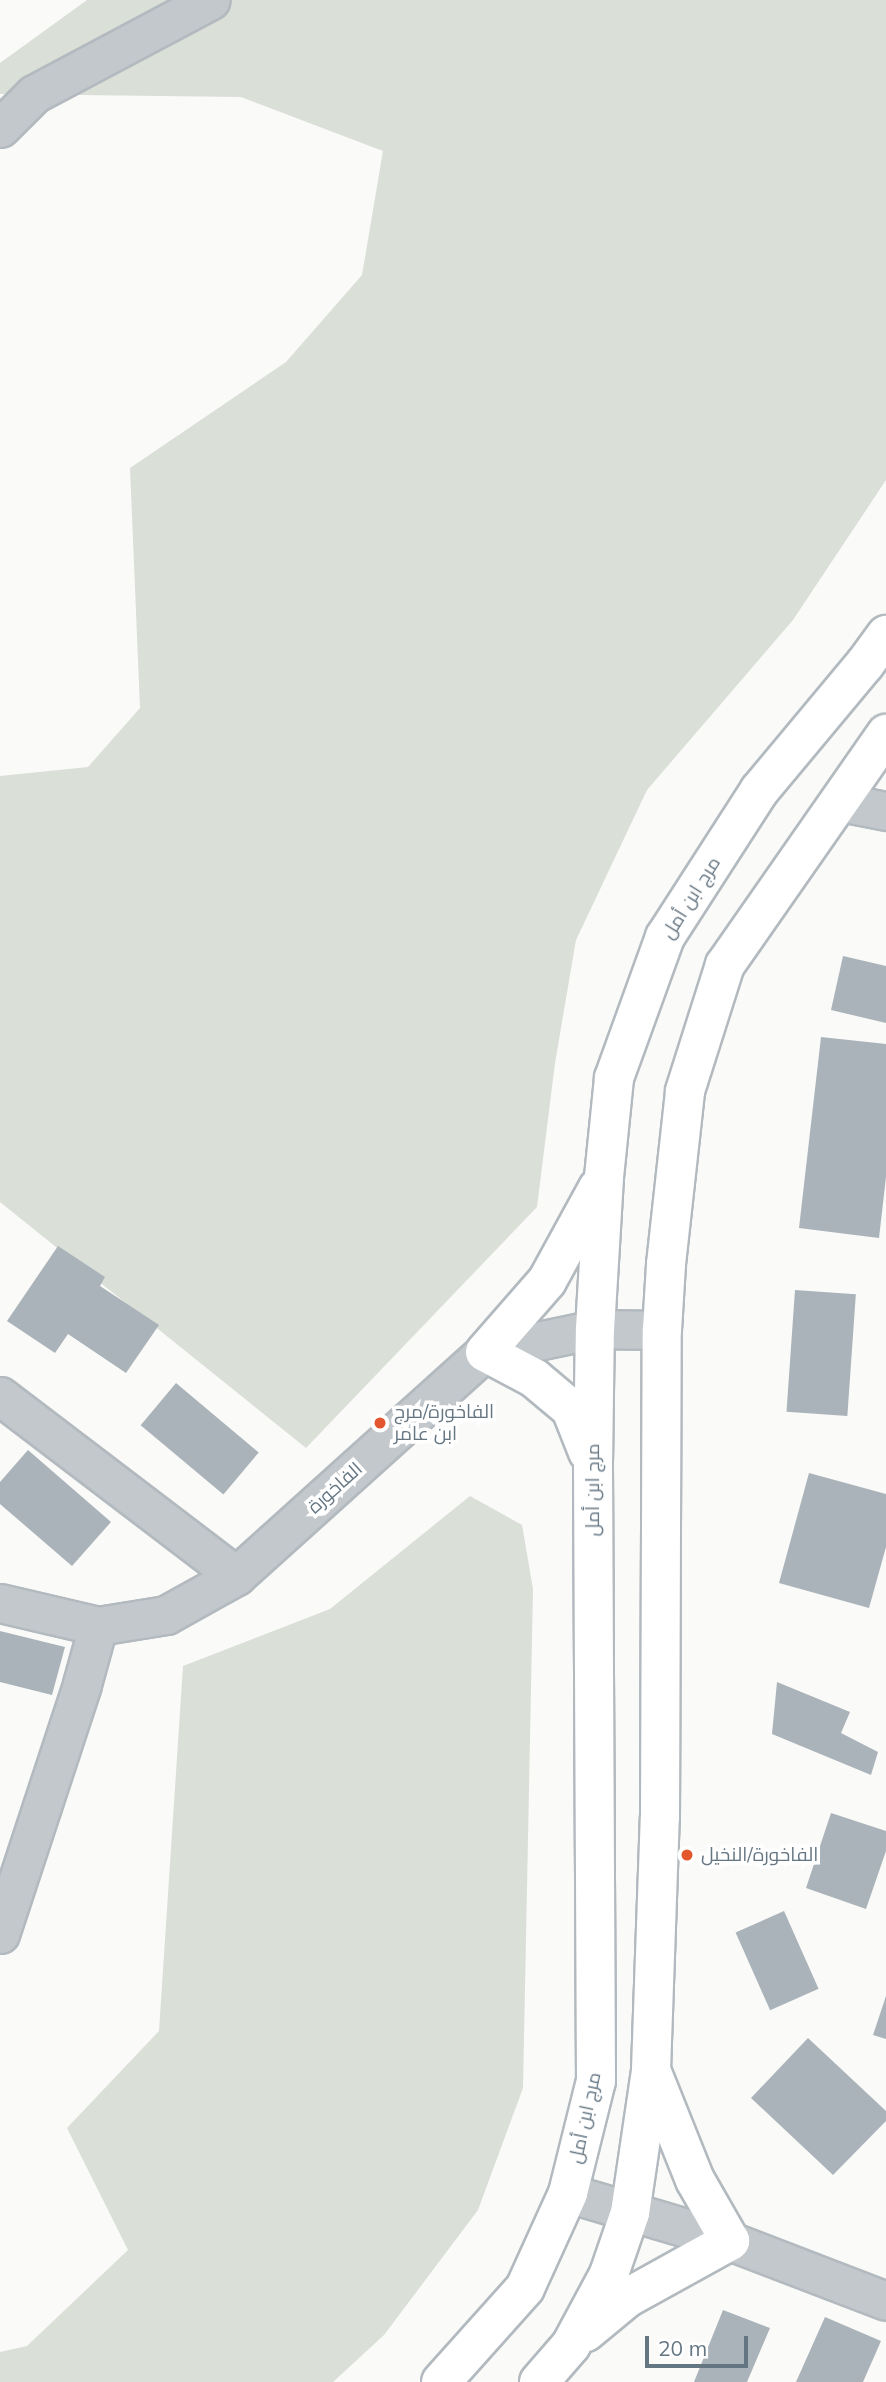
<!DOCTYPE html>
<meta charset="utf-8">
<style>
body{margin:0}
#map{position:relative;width:886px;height:2382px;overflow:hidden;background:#fafaf8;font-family:Mulish,Cairo,sans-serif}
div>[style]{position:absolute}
.green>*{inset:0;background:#dadfd7}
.building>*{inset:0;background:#aab3b9;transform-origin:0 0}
.roads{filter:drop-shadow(2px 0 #b3babf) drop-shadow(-2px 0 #b3babf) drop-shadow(0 2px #b3babf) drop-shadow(0 -2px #b3babf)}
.street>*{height:37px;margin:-18.5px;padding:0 18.5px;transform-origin:18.5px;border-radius:18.5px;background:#c3c8cc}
.secondary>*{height:38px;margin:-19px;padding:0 19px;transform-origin:19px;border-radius:19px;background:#fff}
.dots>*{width:19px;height:19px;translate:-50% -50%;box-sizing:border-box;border:4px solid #fff;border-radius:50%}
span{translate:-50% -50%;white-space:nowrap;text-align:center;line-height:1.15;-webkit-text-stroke:7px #fff;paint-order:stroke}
.street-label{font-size:19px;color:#657683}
.poi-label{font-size:19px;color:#657683}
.left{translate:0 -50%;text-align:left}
.scale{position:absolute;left:645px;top:2336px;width:103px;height:32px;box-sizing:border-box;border:4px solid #657683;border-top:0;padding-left:9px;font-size:21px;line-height:24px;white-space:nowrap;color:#657683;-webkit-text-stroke:5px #fff;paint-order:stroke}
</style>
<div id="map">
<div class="green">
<div style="clip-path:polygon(87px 0,886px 0,886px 480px,793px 620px,647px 790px,576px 940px,555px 1063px,537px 1207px,306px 1448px,0 1202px,0 776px,88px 767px,140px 708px,130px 468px,286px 362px,362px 275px,383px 151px,241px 97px,0 94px,0 63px)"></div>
<div style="clip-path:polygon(470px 1496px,522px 1525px,533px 1589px,523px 2088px,478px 2210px,384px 2335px,333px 2382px,0 2382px,0 2352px,27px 2346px,128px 2250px,67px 2128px,159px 2031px,183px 1666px,330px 1609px)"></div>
</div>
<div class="building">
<div style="clip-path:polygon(843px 956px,886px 966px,886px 1023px,831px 1010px)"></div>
<div style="clip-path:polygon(821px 1037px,886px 1044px,886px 1177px,879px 1238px,799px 1228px)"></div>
<div style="clip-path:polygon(58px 1246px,105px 1277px,100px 1286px,159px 1325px,126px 1373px,68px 1334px,55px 1353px,7px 1321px)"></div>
<div style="left:795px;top:1290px;width:61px;height:122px;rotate:4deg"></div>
<div style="left:176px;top:1383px;width:108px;height:55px;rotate:40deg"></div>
<div style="clip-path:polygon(28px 1450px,111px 1522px,72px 1566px,0 1504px,0 1482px)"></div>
<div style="clip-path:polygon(809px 1473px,886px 1494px,886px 1547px,869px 1608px,779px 1583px)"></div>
<div style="clip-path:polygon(0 1631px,65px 1647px,52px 1695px,0 1682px)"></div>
<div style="clip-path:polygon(777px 1682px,850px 1712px,841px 1733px,878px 1752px,871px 1775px,772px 1734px)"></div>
<div style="clip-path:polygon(831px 1813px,886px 1831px,886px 1851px,866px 1909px,806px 1888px)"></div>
<div style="left:784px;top:1911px;width:85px;height:53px;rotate:66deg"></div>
<div style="clip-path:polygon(886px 1996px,886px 2039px,873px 2035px)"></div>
<div style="clip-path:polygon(808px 2038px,886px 2111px,886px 2121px,833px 2175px,751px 2098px)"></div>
<div style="clip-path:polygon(723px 2310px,770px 2328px,747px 2382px,694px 2382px)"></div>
<div style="clip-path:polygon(825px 2317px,881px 2341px,863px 2382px,796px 2382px)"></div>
</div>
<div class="roads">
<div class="street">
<div style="left:0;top:128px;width:48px;rotate:-45deg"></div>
<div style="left:34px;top:94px;width:200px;rotate:-28deg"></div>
<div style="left:840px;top:802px;width:47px;rotate:11.1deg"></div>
<div style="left:0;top:1396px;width:297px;rotate:37.3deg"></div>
<div style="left:0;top:1603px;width:101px;rotate:13.2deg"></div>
<div style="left:98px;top:1626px;width:69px;rotate:-9.2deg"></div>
<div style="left:166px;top:1615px;width:80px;rotate:-29.1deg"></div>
<div style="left:236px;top:1576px;width:335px;rotate:-42deg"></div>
<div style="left:485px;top:1352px;width:112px;rotate:-11.8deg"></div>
<div style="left:595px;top:1329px;width:67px;rotate:0.9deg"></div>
<div style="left:0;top:1934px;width:263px;rotate:-71.8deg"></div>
<div style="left:82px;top:1684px;width:60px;rotate:-74.6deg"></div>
<div style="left:568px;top:2193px;width:169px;rotate:16.5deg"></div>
<div style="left:730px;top:2241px;width:167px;rotate:21deg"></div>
</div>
<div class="secondary">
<div style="left:588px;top:1452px;width:46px;rotate:-111.6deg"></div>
<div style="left:571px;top:1409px;width:48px;rotate:-140deg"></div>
<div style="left:534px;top:1378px;width:55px;rotate:-152deg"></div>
<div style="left:485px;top:1352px;width:94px;rotate:-48.9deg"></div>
<div style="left:547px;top:1281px;width:106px;rotate:-61.3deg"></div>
<div style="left:586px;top:2332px;width:53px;rotate:-39.7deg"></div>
<div style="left:627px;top:2298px;width:118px;rotate:-29deg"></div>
<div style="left:730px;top:2241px;width:70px;rotate:-119.8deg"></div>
<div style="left:695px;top:2180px;width:118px;rotate:-111.8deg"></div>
<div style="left:441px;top:2382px;width:126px;rotate:-48.2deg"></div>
<div style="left:525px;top:2288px;width:104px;rotate:-65.6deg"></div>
<div style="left:568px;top:2193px;width:115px;rotate:-76deg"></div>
<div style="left:596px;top:2081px;width:617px;rotate:-90.28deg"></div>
<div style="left:593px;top:1464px;width:135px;rotate:-89.2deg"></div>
<div style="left:595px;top:1329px;width:152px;rotate:-86.6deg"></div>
<div style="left:604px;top:1177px;width:100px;rotate:-84.2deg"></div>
<div style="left:614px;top:1078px;width:150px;rotate:-70.1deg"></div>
<div style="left:665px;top:937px;width:174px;rotate:-57.2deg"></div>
<div style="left:759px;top:791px;width:165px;rotate:-50.2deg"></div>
<div style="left:865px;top:664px;width:36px;rotate:-54deg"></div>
<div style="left:539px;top:2382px;width:49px;rotate:-49.1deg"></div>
<div style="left:571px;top:2345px;width:81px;rotate:-61.8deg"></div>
<div style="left:609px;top:2274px;width:65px;rotate:-71deg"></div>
<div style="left:630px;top:2213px;width:145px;rotate:-81.6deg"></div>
<div style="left:651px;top:2070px;width:253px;rotate:-88deg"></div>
<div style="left:660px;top:1817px;width:487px;rotate:-89.8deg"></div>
<div style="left:662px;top:1330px;width:66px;rotate:-86.5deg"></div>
<div style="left:666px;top:1264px;width:174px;rotate:-83.7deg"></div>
<div style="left:685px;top:1091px;width:132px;rotate:-72.4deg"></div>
<div style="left:725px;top:965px;width:282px;rotate:-55.1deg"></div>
</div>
</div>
<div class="dots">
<div style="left:380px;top:1423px;background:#e4572e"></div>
<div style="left:687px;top:1855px;background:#e4572e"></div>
</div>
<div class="street-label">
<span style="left:691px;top:898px;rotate:-58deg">مرج ابن أمل</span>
<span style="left:335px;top:1488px;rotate:-42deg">الفاخورة</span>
<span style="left:593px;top:1490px;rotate:-90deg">مرج ابن أمل</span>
<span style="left:585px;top:2118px;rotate:-78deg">مرج ابن أمل</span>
</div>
<div class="poi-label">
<span class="left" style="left:394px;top:1423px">الفاخورة/مرج<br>ابن عامر</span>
<span class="left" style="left:701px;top:1855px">الفاخورة/النخيل</span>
</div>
<div class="scale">20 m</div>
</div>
